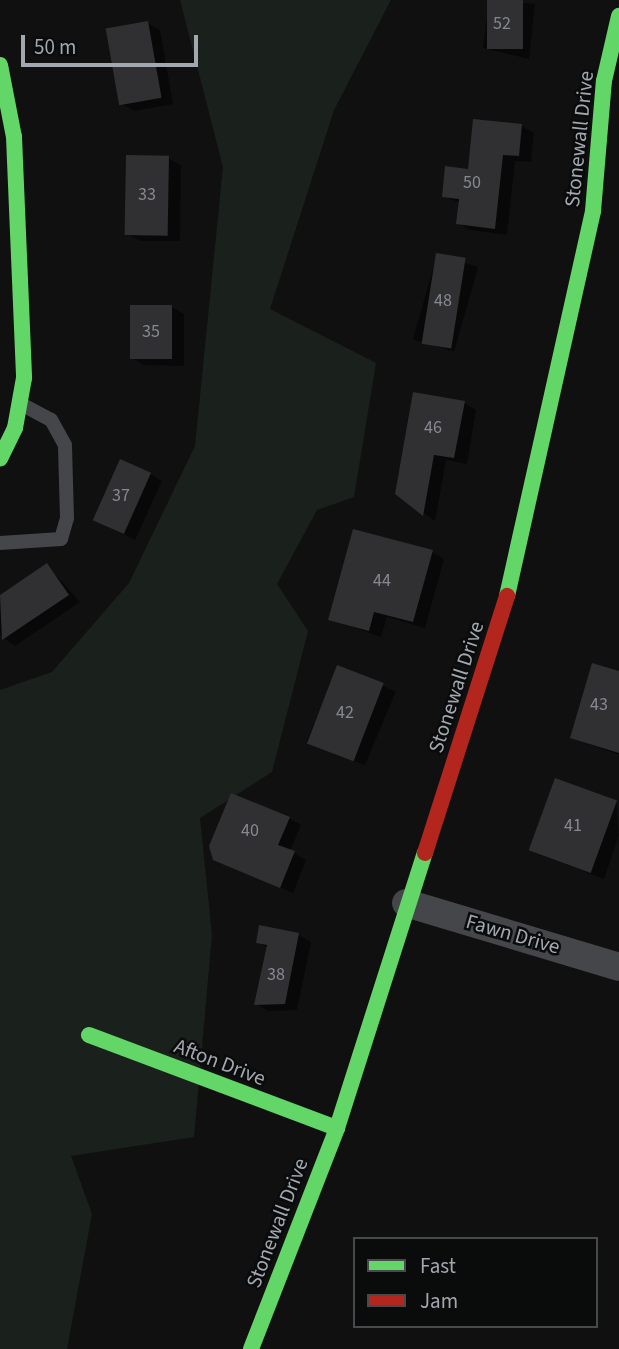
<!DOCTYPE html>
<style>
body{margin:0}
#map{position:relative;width:619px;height:1349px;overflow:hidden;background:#101010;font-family:"Source Sans 3",sans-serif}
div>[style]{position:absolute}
.green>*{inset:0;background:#1a201b}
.shadow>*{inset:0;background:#0007;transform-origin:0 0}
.building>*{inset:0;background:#303032;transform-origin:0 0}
.lane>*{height:14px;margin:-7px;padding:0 7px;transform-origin:7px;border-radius:7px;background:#444649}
.street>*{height:28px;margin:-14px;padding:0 14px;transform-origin:14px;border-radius:14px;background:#444649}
.fast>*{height:16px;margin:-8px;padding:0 8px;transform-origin:8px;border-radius:8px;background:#63d668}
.jam>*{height:16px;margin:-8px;padding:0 8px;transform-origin:8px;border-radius:8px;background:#b3261e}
span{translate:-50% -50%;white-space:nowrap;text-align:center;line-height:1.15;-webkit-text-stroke:5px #0a0b0b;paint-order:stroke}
.number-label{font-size:18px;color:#868990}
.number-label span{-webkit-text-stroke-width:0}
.street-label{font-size:21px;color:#a2a7b0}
.legend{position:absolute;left:353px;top:1237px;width:245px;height:91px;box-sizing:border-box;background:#0a0b0b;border:2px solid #47494d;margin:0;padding:9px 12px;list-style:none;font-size:21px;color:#a2a7b0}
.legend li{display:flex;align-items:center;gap:14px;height:35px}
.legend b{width:35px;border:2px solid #47494d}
.scale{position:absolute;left:21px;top:35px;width:177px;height:32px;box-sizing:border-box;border:4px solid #a2a7b0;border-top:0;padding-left:9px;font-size:21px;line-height:24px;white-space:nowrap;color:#a2a7b0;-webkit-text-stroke:5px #0a0b0b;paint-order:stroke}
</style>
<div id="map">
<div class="green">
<div style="clip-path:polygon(180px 0,391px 0,334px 110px,270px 309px,376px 363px,354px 497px,317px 510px,277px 584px,308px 631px,272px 772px,200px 818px,212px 935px,194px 1137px,71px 1156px,92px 1214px,67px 1349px,0 1349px,0 690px,52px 672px,129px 583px,195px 446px,223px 167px)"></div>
</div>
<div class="shadow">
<div style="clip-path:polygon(489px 0,535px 4px,529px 59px,483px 48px)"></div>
<div style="clip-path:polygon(147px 23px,160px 30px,173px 104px,134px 111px,122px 104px)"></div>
<div style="clip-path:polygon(522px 126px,534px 133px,531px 162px,515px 161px,507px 235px,470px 230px,458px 223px,460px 203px,443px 196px)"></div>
<div style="clip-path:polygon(168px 158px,181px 165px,180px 241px,140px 241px,127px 234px)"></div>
<div style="left:437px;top:255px;width:43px;height:88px;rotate:16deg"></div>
<div style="clip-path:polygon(172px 307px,184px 314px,184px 366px,144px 365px,132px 358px)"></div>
<div style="clip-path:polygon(464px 403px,476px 410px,467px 464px,446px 460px,435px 521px,397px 494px)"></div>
<div style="clip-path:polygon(150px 474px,162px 481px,135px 540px,106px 526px)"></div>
<div style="clip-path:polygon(432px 552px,444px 559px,425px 628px,387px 617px,381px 637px,330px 619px)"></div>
<div style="clip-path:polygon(47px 565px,80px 602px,15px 646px,0 635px,0 597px)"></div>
<div style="left:338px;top:667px;width:63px;height:80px;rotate:23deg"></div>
<div style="clip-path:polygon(619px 673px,619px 755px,572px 738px)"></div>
<div style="clip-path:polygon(616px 801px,619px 835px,604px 879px,531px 851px)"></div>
<div style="clip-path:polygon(289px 818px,301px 825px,290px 851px,306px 860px,293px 893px,214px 859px)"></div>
<div style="clip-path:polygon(299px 935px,311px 942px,297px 1010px,268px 1011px,256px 1004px,268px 948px,258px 942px)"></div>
</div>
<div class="building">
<div style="left:487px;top:0;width:36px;height:49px"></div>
<div style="left:148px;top:21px;width:78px;height:43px;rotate:80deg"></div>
<div style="clip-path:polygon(473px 119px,522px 124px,519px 156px,503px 155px,495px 229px,456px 224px,459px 199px,442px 197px,445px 166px,468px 169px)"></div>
<div style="left:126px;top:155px;width:43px;height:80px;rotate:1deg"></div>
<div style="left:436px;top:253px;width:30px;height:92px;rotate:9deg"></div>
<div style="left:130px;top:305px;width:42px;height:54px"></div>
<div style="clip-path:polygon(413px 392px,465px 401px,454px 458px,434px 455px,423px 516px,395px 494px)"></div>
<div style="left:120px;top:459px;width:34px;height:67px;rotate:24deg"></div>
<div style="clip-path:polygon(353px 529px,433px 550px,413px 622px,374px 612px,369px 631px,328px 620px)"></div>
<div style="clip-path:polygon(47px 563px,69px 595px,2px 640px,0 595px)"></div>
<div style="clip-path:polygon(592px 663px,619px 671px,619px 753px,570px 738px)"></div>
<div style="left:337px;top:665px;width:50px;height:84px;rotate:21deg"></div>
<div style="left:555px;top:778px;width:66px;height:77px;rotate:20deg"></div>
<div style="clip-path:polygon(231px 793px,290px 817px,278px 845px,295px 851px,280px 888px,213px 860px,209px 846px)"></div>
<div style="clip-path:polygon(259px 925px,299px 933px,285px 1004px,254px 1005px,267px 945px,256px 943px)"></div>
</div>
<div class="lane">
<div style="left:0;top:543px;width:61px;rotate:-3.8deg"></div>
<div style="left:61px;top:539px;width:22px;rotate:-74deg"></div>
<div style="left:67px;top:518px;width:73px;rotate:-91.6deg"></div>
<div style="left:65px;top:445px;width:29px;rotate:-119deg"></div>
<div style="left:51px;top:420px;width:34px;rotate:-152deg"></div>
</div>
<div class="street">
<div style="left:406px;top:903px;width:222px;rotate:16.7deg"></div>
</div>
<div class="fast">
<div style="left:0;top:65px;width:73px;rotate:79deg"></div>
<div style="left:14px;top:137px;width:241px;rotate:87.6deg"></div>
<div style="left:24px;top:378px;width:51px;rotate:100.2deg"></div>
<div style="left:15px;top:428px;width:34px;rotate:116deg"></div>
<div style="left:507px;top:596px;width:394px;rotate:-77.4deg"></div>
<div style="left:593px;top:211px;width:130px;rotate:-85.2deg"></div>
<div style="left:604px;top:81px;width:67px;rotate:-77deg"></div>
<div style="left:89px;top:1035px;width:265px;rotate:20.6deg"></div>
<div style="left:251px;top:1349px;width:237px;rotate:-68.7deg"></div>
<div style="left:337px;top:1128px;width:289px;rotate:-72.3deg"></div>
</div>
<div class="jam">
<div style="left:425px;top:853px;width:270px;rotate:-72.3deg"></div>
</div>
<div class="number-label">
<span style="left:502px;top:24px">52</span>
<span style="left:472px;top:183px">50</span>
<span style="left:147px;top:195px">33</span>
<span style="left:443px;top:301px">48</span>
<span style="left:151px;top:332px">35</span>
<span style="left:433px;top:428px">46</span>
<span style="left:121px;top:496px">37</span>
<span style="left:382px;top:581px">44</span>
<span style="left:599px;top:705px">43</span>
<span style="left:345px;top:713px">42</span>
<span style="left:573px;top:826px">41</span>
<span style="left:250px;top:831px">40</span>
<span style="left:276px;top:975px">38</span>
</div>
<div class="street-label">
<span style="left:579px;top:139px;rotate:-84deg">Stonewall Drive</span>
<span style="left:456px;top:687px;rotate:-72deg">Stonewall Drive</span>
<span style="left:513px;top:934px;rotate:16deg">Fawn Drive</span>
<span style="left:220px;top:1062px;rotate:21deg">Afton Drive</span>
<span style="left:277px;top:1223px;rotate:-69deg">Stonewall Drive</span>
</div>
<ul class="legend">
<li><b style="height:9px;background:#63d668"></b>Fast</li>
<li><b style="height:9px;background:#b3261e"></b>Jam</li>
</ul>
<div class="scale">50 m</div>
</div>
